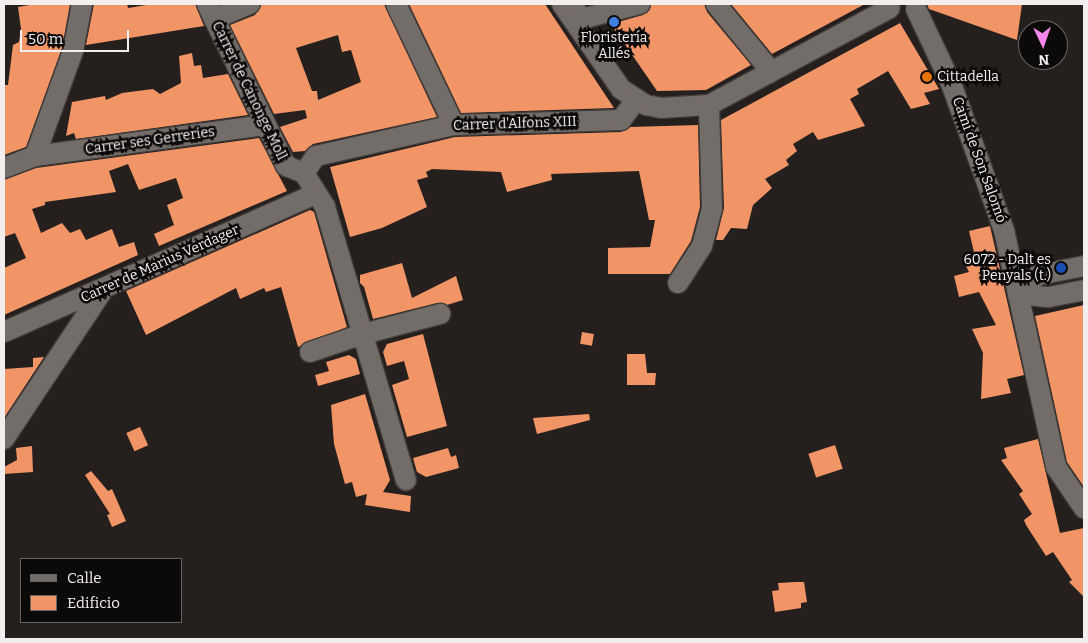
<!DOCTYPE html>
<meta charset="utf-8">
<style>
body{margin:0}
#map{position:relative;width:1088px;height:643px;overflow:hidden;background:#251f1d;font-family:Bitter,serif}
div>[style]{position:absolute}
.building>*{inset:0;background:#f19566;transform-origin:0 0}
.roads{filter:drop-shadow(1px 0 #403c3a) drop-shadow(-1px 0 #403c3a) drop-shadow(0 1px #403c3a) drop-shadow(0 -1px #403c3a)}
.minor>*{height:20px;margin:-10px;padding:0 10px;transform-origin:10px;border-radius:10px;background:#736d6a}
.dots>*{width:14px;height:14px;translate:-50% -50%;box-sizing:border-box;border:2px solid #0c0a09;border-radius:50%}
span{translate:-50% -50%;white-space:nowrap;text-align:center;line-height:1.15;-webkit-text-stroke:5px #0c0a09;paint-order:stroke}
.poi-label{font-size:14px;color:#f3efee}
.left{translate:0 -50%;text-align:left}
.right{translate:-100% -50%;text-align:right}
.street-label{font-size:14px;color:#f3efee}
.frame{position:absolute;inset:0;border:5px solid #f3efee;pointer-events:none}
.legend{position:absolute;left:20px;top:558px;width:162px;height:65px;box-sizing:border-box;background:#0c0a09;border:1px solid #686665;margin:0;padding:6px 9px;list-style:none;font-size:15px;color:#f3efee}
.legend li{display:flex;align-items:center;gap:10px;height:25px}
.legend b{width:25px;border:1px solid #686665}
.north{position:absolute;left:1018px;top:20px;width:50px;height:50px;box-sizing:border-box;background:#0c0a09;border:1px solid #686665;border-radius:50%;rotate:177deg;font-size:14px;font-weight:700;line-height:20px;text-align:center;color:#f3efee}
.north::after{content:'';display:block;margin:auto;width:18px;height:22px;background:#f688ed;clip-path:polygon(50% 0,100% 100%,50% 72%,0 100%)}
.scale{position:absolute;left:20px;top:30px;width:109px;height:22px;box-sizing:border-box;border:2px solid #f3efee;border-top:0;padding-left:6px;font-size:15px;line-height:18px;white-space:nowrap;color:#f3efee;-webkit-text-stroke:4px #0c0a09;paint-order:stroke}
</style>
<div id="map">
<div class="building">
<div style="clip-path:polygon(35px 4px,70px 4px,62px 48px,26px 147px,4px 155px,4px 85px,8px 85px,13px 45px,19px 42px,21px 29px,18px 7px)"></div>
<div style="clip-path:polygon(94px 4px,127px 4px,128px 8px,152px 4px,195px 4px,204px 26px,86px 45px)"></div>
<div style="clip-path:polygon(evenodd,262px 4px,384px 4px,437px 117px,313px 144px,305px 151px,293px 152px,280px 127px,307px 118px,305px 110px,274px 114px,230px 25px,255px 15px,262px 4px,338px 35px,342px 52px,351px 50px,361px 82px,318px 100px,317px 91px,312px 91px,296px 48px,338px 35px)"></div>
<div style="clip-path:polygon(409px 4px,545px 4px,614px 108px,461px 113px)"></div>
<div style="clip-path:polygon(652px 4px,704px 4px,707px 12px,751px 65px,706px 90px,657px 91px,611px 24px,643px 15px)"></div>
<div style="clip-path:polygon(731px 4px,865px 4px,772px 54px)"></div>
<div style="clip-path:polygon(927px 4px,1022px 4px,1017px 40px,929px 9px)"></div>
<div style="clip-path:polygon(900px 23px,939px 89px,924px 93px,930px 104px,911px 109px,888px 71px,857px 89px,859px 94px,850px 99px,865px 126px,818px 140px,813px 132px,793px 144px,797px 151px,786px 160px,789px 165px,765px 179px,772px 188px,753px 205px,747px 229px,731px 228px,723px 240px,716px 240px,724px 208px,721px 120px)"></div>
<div style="clip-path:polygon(192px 53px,194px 66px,201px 65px,203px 78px,228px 74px,248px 115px,76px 139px,74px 133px,66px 136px,72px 102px,105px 96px,106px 100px,122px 93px,153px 89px,160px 94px,181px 83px,179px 56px)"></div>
<div style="clip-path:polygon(698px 125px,700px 207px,691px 241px,670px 274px,608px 274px,608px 248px,650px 247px,655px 220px,649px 220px,639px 171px,551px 174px,552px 180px,507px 192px,501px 172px,432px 169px,426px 172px,428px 177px,417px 180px,427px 207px,382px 228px,350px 237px,330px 167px,455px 137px,621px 132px,630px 127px)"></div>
<div style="clip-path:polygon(259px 138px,287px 191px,159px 246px,154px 234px,174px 225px,167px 205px,183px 198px,176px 178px,139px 190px,128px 164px,109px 171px,116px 192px,45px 202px,45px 205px,32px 209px,41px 233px,62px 223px,70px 233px,80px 229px,86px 240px,112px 229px,119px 247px,134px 242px,138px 255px,4px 315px,4px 268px,26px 258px,15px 233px,4px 237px,4px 180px,36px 168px)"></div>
<div style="clip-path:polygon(310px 210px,314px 212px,347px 327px,298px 347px,281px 287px,266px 292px,264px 288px,240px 299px,236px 288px,146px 335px,126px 291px)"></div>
<div style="clip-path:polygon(990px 226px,1024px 375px,1007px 379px,1011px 393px,981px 399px,983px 353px,972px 329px,996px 325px,979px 292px,959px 297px,954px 276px,969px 272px,965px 264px,976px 261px,969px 231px)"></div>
<div style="clip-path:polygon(402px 263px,412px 298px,456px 276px,463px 300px,447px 305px,437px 303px,373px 319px,364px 287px,360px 283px,360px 275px)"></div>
<div style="clip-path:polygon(1084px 305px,1084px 487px,1067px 462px,1035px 316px)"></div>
<div style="left:582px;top:332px;width:12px;height:12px;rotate:9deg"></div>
<div style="clip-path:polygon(423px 334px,447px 426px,407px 437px,392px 385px,409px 379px,404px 361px,387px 366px,383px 352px,387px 344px)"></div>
<div style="clip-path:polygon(627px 354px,645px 354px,647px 373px,656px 373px,655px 385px,627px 385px)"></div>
<div style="clip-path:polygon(349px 355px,356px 359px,360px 374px,318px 386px,315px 375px,329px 371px,326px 362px)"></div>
<div style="clip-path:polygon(44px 357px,4px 418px,4px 369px,33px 367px,33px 358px)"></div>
<div style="clip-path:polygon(365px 394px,390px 480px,383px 492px,411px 496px,410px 512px,365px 505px,367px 494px,356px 497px,352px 482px,345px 484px,334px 444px,331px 405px)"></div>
<div style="clip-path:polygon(589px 414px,590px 420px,537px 434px,533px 418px)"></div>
<div style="left:140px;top:427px;width:20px;height:15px;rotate:66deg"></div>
<div style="clip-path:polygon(1038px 439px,1060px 533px,1084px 528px,1084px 597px,1069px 582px,1072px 580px,1053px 552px,1046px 556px,1026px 525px,1024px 520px,1032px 514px,1019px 494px,1023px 491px,1001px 460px,1007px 458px,1004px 448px)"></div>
<div style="left:835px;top:445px;width:25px;height:28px;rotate:72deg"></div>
<div style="clip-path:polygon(32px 446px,33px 472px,4px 474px,4px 467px,17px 460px,16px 448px)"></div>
<div style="clip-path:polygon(448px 448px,451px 457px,456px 455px,459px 468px,426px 477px,417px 472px,413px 458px)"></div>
<div style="clip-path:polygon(91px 471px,108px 491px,112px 489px,126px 521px,112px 527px,107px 515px,110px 514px,85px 475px)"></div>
<div style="clip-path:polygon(796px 582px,804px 582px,807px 602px,801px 603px,801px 608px,775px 612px,772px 591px,779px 590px,778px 583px)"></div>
</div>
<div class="roads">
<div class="minor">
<div style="left:207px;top:4px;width:180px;rotate:64deg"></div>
<div style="left:286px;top:166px;width:19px;rotate:21deg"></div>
<div style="left:304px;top:173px;width:40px;rotate:58deg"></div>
<div style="left:325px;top:207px;width:285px;rotate:73.5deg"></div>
<div style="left:396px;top:4px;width:134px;rotate:64.4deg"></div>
<div style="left:562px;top:4px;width:103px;rotate:55.2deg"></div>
<div style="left:621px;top:89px;width:30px;rotate:33deg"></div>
<div style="left:646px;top:105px;width:15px;rotate:11deg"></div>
<div style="left:661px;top:108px;width:48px;rotate:-3.6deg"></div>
<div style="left:709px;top:105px;width:205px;rotate:-28.2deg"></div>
<div style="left:572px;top:4px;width:17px;rotate:59deg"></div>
<div style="left:581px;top:19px;width:61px;rotate:-14.3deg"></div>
<div style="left:716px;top:4px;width:77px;rotate:50.8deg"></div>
<div style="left:765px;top:64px;width:10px;rotate:66deg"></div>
<div style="left:916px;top:9px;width:82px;rotate:64.7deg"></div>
<div style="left:951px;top:83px;width:156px;rotate:70.2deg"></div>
<div style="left:1004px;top:230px;width:243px;rotate:77.6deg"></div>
<div style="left:1056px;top:467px;width:50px;rotate:55.7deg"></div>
<div style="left:214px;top:19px;width:39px;rotate:-23deg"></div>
<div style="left:35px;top:156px;width:112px;rotate:-70.1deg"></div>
<div style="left:73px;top:51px;width:48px;rotate:-79.2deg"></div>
<div style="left:4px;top:168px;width:33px;rotate:-21deg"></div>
<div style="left:35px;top:156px;width:231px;rotate:-7.7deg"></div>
<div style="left:304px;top:173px;width:21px;rotate:-55deg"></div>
<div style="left:316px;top:156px;width:141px;rotate:-12.7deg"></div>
<div style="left:454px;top:125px;width:167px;rotate:-1.7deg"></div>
<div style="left:621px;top:120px;width:26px;rotate:-53deg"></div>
<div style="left:678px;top:283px;width:44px;rotate:-57deg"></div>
<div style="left:702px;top:246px;width:39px;rotate:-75deg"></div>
<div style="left:712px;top:208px;width:103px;rotate:-91.7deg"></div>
<div style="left:1018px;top:294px;width:28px;rotate:-44deg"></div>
<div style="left:1038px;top:275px;width:47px;rotate:-11.1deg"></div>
<div style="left:1018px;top:294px;width:31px;rotate:6deg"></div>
<div style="left:1049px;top:297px;width:36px;rotate:-11deg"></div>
<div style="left:4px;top:332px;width:340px;rotate:-23.9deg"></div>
<div style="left:310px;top:352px;width:56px;rotate:-18.8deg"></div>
<div style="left:363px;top:334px;width:80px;rotate:-14.6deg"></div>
<div style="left:4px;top:439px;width:179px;rotate:-56.4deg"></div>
</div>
</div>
<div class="dots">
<div style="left:614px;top:22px;background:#3f7fe0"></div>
<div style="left:927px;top:77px;background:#e8710a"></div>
<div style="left:1061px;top:268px;background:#1a4fb4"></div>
</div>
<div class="poi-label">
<span style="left:614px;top:46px">Floristería<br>Allés</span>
<span class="left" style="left:937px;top:77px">Cittadella</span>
<span class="right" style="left:1051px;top:268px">6072 - Dalt es<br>Penyals (t.)</span>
</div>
<div class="street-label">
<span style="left:249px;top:91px;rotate:64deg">Carrer de Canonge Moll</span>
<span style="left:515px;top:124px;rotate:-2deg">Carrer d'Alfons XIII</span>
<span style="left:150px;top:141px;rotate:-8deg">Carrer ses Gerreries</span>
<span style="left:979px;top:160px;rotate:70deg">Camí de Son Salomó</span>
<span style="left:160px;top:264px;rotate:-24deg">Carrer de Marius Verdager</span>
</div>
<div class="frame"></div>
<ul class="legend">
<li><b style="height:6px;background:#736d6a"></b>Calle</li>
<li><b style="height:14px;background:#f19566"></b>Edificio</li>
</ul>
<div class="north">N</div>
<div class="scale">50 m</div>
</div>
